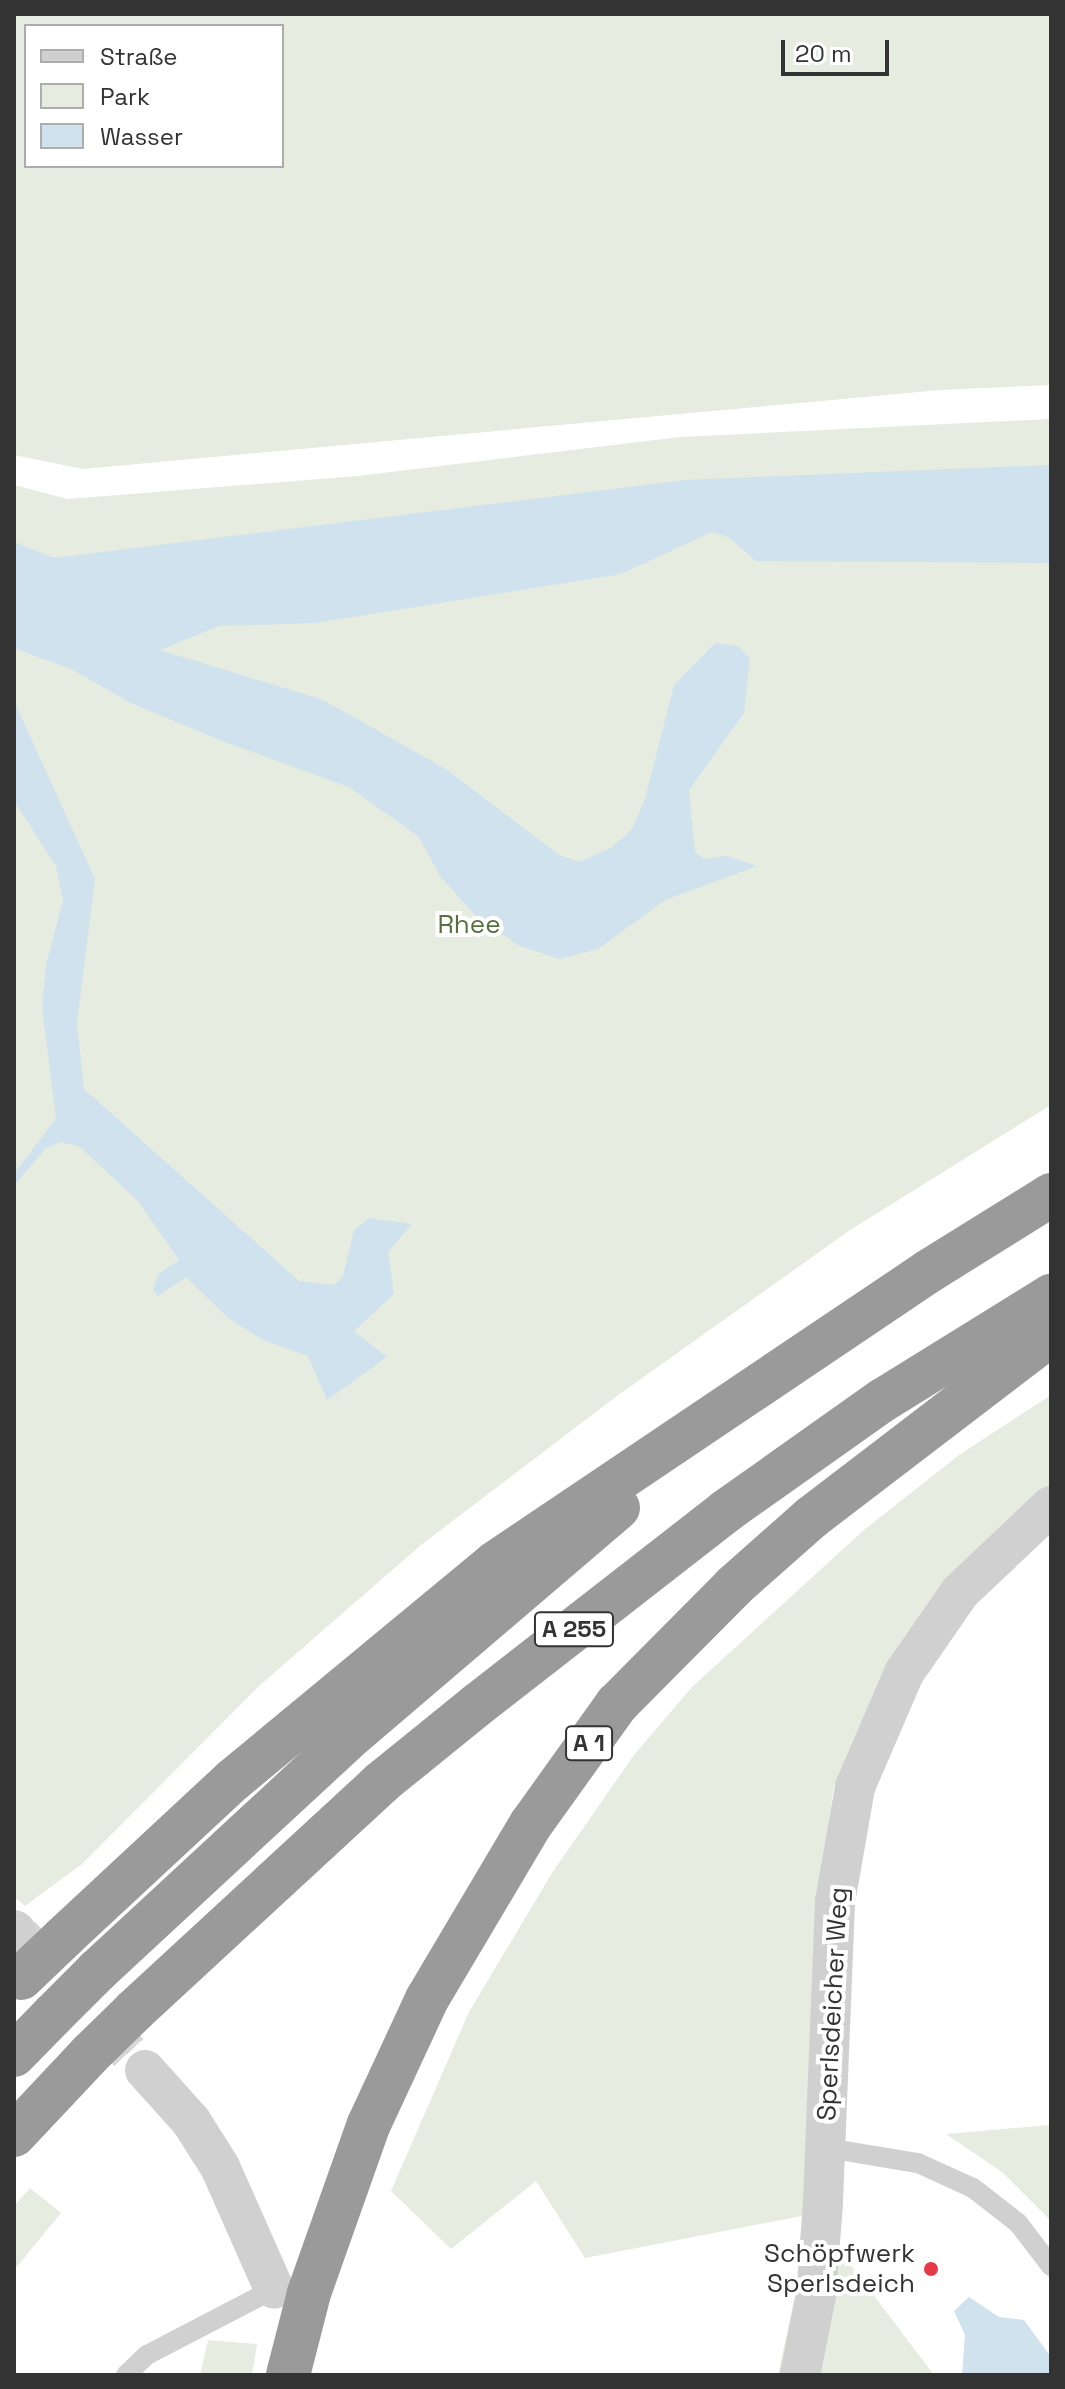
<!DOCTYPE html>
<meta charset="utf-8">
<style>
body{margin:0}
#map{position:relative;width:1065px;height:2389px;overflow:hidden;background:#fff;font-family:"Space Grotesk",sans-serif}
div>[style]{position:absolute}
.green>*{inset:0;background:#e6ecdf}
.water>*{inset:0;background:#cfe2ee}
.minor-tunnel>*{height:40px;margin-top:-20px;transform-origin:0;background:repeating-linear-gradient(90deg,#d6d6d6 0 40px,transparent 0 60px)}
.service>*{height:20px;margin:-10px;padding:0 10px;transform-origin:10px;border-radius:10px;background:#d0d0d0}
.minor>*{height:40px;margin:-20px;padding:0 20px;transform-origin:20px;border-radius:20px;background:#d0d0d0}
.motorway>*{height:44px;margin:-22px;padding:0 22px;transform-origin:22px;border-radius:22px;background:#9a9a9a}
.motorway-bridge>*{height:44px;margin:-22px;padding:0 22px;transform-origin:22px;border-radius:22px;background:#9a9a9a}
.dots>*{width:22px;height:22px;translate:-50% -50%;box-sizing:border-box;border:4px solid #fff;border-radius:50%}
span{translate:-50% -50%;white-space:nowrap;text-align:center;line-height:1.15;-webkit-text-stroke:8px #fff;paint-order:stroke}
.shield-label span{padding:2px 6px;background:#fff;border:2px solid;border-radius:6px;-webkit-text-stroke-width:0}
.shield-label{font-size:24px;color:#333;font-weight:700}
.park-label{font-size:26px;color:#56703f}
.street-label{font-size:26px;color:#333}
.poi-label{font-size:26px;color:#333}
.right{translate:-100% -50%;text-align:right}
.frame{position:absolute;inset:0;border:16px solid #333;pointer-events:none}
.legend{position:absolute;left:24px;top:24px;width:260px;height:144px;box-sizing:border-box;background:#fff;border:2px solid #adadad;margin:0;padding:10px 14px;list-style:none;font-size:24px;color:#333}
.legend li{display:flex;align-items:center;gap:16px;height:40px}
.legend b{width:40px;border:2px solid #adadad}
.scale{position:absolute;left:781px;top:40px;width:108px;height:36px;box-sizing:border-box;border:4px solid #333;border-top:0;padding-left:10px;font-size:24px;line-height:28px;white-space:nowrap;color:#333;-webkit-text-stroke:6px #fff;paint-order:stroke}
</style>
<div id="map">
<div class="green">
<div style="clip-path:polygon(evenodd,14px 14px,1051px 14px,1051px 385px,940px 390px,83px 469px,14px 455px,14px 14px,26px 26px,282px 26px,282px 166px,26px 166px,26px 26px)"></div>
<div style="clip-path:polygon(1051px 419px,1051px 1105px,850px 1230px,617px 1396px,421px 1545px,259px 1686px,82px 1864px,25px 1906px,14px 1897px,14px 485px,68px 499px,358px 476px,680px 437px)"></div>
<div style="clip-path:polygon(1051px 1395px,1051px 1489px,892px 1659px,834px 1786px,816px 1907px,812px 2214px,934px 2375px,778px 2375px,812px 2214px,585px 2258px,536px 2181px,451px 2249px,391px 2191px,469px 2012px,552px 1873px,634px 1755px,692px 1687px,864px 1530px,959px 1455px)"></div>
<div style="clip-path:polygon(1051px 2125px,1051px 2221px,1002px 2172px,946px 2134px)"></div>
<div style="clip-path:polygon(30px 2188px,61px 2213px,14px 2270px,14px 2206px)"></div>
<div style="clip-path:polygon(208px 2340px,257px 2344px,252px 2375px,200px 2375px)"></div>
</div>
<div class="water">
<div style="clip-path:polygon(1051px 465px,1051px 563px,756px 561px,728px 537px,712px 532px,621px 574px,316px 623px,219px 626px,160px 650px,323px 700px,446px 769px,559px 855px,579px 862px,611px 848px,632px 829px,645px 799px,674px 685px,715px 643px,738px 646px,750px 658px,744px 713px,689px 790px,692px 823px,695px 852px,704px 859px,726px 856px,757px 866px,665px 900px,598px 949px,560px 959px,518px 945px,475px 915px,440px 876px,419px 837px,349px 787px,222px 741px,131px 703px,71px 669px,14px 648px,14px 542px,54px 558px,685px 480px)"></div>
<div style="clip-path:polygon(14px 701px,95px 879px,77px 1023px,84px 1089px,299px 1281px,334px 1285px,343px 1276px,354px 1230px,369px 1218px,412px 1224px,388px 1252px,394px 1294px,354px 1331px,387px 1357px,327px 1400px,308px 1356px,263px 1340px,227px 1317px,186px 1277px,158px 1296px,153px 1290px,158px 1274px,179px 1260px,138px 1201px,80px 1147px,61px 1142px,46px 1148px,14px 1186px,14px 1174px,56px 1118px,42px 1007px,46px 965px,63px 901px,56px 866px,14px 801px)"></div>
<div style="clip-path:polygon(969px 2297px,999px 2317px,1024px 2320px,1051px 2357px,1051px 2375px,962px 2375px,965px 2335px,954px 2311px)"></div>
</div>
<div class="minor-tunnel">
<div style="left:20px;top:1935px;width:184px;rotate:47.2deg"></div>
</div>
<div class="service">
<div style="left:827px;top:2148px;width:92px;rotate:9.4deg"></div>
<div style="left:918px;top:2163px;width:60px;rotate:24.4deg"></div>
<div style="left:973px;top:2188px;width:57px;rotate:37.9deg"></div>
<div style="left:1018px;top:2223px;width:54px;rotate:52.5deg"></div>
<div style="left:126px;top:2375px;width:29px;rotate:-44deg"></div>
<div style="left:147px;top:2355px;width:143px;rotate:-27.5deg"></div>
</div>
<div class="minor">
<div style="left:14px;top:1930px;width:2px;rotate:27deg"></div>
<div style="left:145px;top:2070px;width:69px;rotate:48deg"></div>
<div style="left:191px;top:2121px;width:54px;rotate:57.8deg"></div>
<div style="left:220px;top:2167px;width:133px;rotate:66.1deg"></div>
<div style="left:800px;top:2375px;width:81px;rotate:-78.6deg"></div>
<div style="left:816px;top:2296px;width:94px;rotate:-85.7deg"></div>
<div style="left:823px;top:2202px;width:300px;rotate:-87.7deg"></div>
<div style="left:835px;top:1902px;width:117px;rotate:-80.1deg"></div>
<div style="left:855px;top:1787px;width:124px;rotate:-66.7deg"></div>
<div style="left:904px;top:1673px;width:98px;rotate:-55.3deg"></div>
<div style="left:960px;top:1592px;width:125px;rotate:-43.4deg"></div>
</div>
<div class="motorway">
<div style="left:64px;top:1937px;width:231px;rotate:-42.9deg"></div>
<div style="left:233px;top:1780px;width:340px;rotate:-39.6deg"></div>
<div style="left:495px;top:1563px;width:523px;rotate:-33.93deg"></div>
<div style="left:929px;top:1271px;width:144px;rotate:-31.9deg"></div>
<div style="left:97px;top:1971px;width:338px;rotate:-42.8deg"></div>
<div style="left:345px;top:1741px;width:359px;rotate:-40.5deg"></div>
<div style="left:134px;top:2011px;width:338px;rotate:-42.7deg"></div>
<div style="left:382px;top:1782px;width:122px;rotate:-39deg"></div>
<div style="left:477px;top:1705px;width:316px;rotate:-37.9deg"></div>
<div style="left:726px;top:1511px;width:192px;rotate:-35.3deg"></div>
<div style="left:883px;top:1400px;width:198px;rotate:-31.8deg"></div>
<div style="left:14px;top:2055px;width:57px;rotate:-45.7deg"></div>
<div style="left:14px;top:2135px;width:111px;rotate:-46.8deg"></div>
<div style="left:309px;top:2293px;width:179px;rotate:-70.5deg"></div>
<div style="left:369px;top:2124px;width:138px;rotate:-65.1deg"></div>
<div style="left:427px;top:1999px;width:204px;rotate:-59.3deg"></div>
<div style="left:531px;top:1824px;width:148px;rotate:-54.4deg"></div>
<div style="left:617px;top:1704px;width:166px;rotate:-45.2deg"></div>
<div style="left:734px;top:1586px;width:104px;rotate:-41.5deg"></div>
<div style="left:812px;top:1517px;width:301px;rotate:-37.4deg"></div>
</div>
<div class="motorway-bridge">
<div style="left:21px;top:1978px;width:59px;rotate:-43.6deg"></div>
<div style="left:54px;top:2014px;width:61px;rotate:-45deg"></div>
<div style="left:90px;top:2054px;width:62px;rotate:-44.3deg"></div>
<div style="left:288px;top:2375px;width:85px;rotate:-75.6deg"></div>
</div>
<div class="dots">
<div style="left:931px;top:2269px;background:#e63946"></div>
</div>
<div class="shield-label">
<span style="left:574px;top:1629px">A 255</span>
<span style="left:589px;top:1743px">A 1</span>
</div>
<div class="park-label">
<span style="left:469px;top:925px">Rhee</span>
</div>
<div class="street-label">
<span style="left:833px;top:2004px;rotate:-87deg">Sperlsdeicher Weg</span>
</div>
<div class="poi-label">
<span class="right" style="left:915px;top:2269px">Schöpfwerk<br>Sperlsdeich</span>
</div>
<div class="frame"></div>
<ul class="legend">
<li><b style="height:10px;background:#d0d0d0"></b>Straße</li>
<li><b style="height:22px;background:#e6ecdf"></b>Park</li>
<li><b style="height:22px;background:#cfe2ee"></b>Wasser</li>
</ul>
<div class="scale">20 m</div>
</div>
